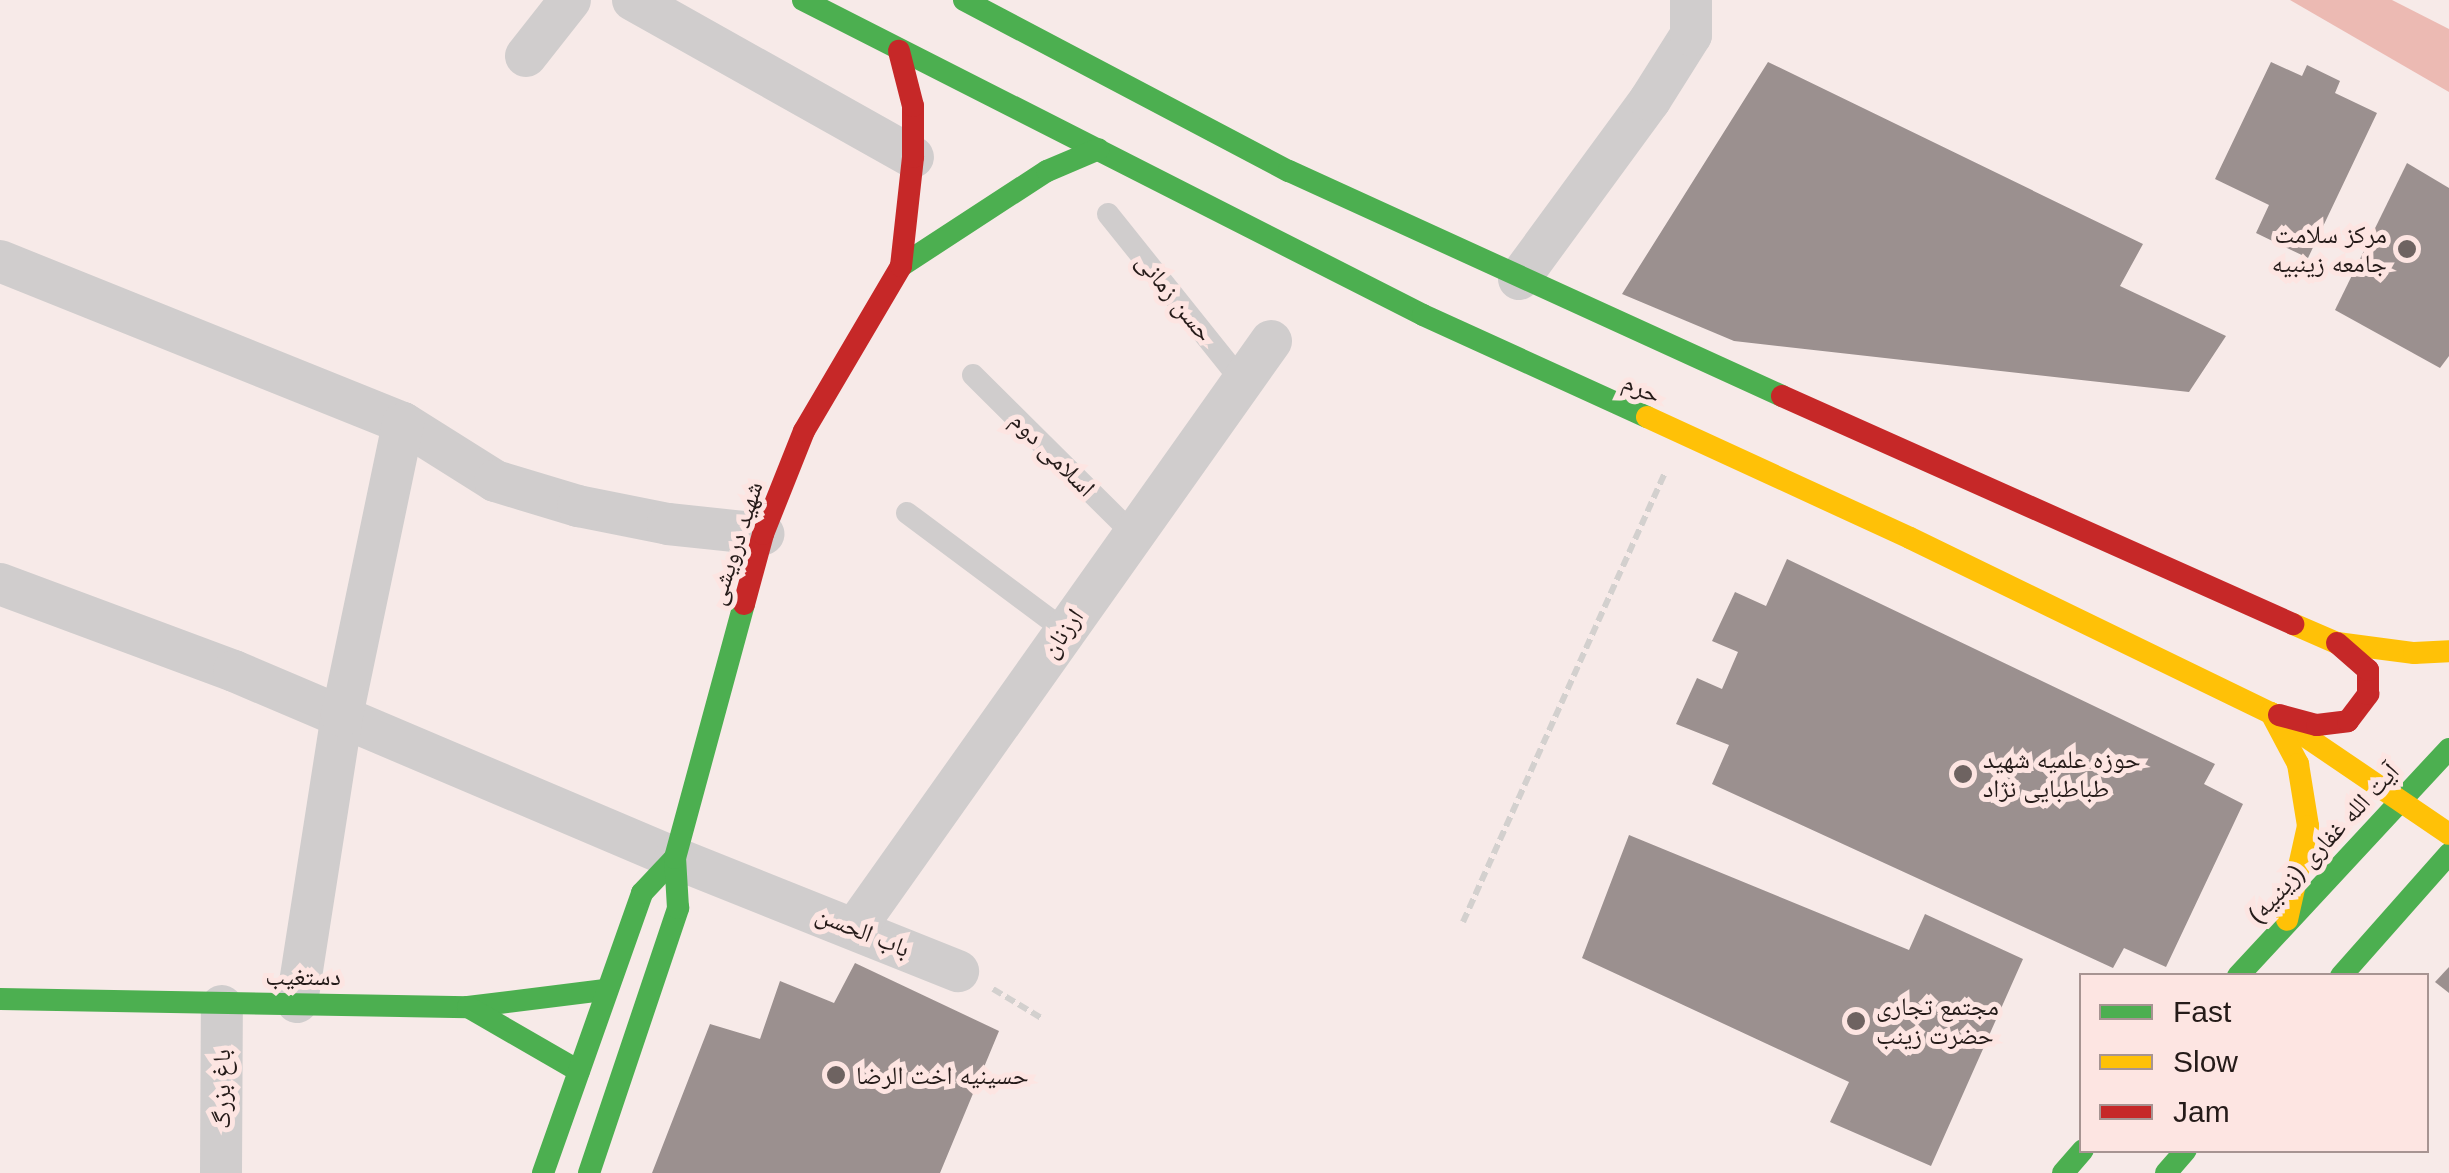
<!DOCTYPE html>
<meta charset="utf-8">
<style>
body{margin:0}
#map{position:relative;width:2449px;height:1173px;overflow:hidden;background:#f7eae8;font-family:Helvetica,"Noto Naskh Arabic",sans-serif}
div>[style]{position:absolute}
.forest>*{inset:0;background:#ecbab3}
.building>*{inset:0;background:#9b908f}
.path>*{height:6px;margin-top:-3px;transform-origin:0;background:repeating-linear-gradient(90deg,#d3d0ce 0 10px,transparent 0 15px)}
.lane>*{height:22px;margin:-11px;padding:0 11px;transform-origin:11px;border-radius:11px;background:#d0cdcd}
.street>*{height:42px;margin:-21px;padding:0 21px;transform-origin:21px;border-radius:21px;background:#d0cdcd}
.fast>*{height:22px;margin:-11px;padding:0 11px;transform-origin:11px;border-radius:11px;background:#4caf50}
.slow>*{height:22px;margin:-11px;padding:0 11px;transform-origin:11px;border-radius:11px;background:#ffc107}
.jam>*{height:22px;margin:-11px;padding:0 11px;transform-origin:11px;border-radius:11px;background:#c62828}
.dots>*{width:28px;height:28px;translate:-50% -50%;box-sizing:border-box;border:5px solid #fde5e2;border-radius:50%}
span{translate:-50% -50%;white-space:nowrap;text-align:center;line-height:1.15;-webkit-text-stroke:10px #fde5e2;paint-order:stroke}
.poi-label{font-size:25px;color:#251b19}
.right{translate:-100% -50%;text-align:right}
.left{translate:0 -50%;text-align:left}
.street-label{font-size:25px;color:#251b19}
.legend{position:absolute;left:2079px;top:973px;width:350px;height:180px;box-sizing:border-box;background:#fde5e2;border:2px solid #a79492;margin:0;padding:12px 18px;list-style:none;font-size:30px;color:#251b19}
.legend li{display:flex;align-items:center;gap:20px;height:50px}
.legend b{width:50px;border:2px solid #a79492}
</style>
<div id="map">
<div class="forest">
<div style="clip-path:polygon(2290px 0,2392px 0,2449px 29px,2449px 92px)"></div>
</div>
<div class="building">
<div style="clip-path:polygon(1768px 62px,2143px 244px,2120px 286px,2226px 336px,2189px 392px,1734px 341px,1622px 294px)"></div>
<div style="clip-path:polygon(2271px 62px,2302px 76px,2307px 65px,2340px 81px,2335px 93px,2377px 113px,2308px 258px,2256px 233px,2269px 205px,2215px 179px)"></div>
<div style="clip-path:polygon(2407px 163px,2449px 188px,2449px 356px,2440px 368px,2335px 310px)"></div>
<div style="clip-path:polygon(1787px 559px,2215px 764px,2204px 784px,2243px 804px,2166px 967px,2124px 948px,2113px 968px,1712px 784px,1729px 745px,1676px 724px,1697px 678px,1722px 689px,1738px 652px,1712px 641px,1735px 592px,1766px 606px)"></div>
<div style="clip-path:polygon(1629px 835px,1909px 950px,1925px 914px,2023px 959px,1931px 1166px,1830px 1122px,1849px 1082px,1582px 958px)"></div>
<div style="clip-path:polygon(855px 963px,999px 1031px,940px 1173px,652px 1173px,710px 1024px,760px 1039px,780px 981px,834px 1003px)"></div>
<div style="clip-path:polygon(2449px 967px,2449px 993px,2435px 982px)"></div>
</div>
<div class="path">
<div style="left:1463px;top:922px;width:491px;rotate:-65.8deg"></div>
<div style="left:993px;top:989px;width:58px;rotate:31deg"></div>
</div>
<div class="lane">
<div style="left:1108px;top:214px;width:214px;rotate:51.3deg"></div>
<div style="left:973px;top:375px;width:226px;rotate:44.8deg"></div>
<div style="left:907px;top:513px;width:196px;rotate:36.7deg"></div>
</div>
<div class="street">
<div style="left:633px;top:0;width:321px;rotate:29.3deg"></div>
<div style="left:526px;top:56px;width:71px;rotate:-51.8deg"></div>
<div style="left:0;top:261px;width:434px;rotate:21.9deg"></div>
<div style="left:403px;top:423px;width:109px;rotate:32.2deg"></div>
<div style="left:495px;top:481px;width:87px;rotate:16.8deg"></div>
<div style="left:578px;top:506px;width:92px;rotate:11.3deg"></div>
<div style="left:668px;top:524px;width:96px;rotate:6deg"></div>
<div style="left:1519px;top:279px;width:222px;rotate:-53.8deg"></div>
<div style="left:1650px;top:100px;width:77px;rotate:-57.8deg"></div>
<div style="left:1691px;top:35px;width:35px;rotate:-90deg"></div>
<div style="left:0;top:584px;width:250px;rotate:20.4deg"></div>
<div style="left:234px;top:671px;width:479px;rotate:23deg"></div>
<div style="left:675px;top:858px;width:305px;rotate:21.8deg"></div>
<div style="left:856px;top:927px;width:718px;rotate:-54.69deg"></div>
<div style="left:297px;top:1002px;width:290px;rotate:-81.1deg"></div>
<div style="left:342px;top:716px;width:299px;rotate:-78.2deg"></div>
<div style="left:221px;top:1173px;width:167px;rotate:-89.7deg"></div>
</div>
<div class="fast">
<div style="left:803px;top:0;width:695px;rotate:26.93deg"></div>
<div style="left:1423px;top:315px;width:246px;rotate:24.5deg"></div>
<div style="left:964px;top:0;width:367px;rotate:27.8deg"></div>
<div style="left:1289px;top:171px;width:542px;rotate:24.53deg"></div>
<div style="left:901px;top:266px;width:174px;rotate:-33.1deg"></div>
<div style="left:1047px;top:171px;width:56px;rotate:-22.9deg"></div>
<div style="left:2238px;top:976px;width:310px;rotate:-47.1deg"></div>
<div style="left:2341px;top:976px;width:163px;rotate:-48.5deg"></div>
<div style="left:0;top:999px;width:468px;rotate:1deg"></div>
<div style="left:468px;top:1007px;width:138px;rotate:-7.1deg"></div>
<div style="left:468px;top:1007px;width:128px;rotate:30deg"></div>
<div style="left:543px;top:1173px;width:297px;rotate:-70.5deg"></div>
<div style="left:642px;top:893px;width:48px;rotate:-46.7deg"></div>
<div style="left:589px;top:1173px;width:280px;rotate:-71.4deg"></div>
<div style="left:678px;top:908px;width:50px;rotate:-93.4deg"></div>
<div style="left:675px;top:858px;width:263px;rotate:-74.8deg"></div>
<div style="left:2063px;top:1173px;width:30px;rotate:-49deg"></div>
<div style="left:2166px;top:1173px;width:30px;rotate:-49deg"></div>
</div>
<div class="slow">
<div style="left:1647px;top:417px;width:289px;rotate:24.7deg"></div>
<div style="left:1910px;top:538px;width:401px;rotate:25.9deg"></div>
<div style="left:2271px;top:713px;width:215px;rotate:34.2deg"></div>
<div style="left:2293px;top:624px;width:48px;rotate:23.4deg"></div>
<div style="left:2337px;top:643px;width:78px;rotate:7.4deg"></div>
<div style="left:2414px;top:653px;width:35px;rotate:-3deg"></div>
<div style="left:2271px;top:713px;width:58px;rotate:62.1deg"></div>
<div style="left:2298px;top:764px;width:63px;rotate:80.8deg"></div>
<div style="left:2308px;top:826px;width:96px;rotate:102.6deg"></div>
</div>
<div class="jam">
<div style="left:1782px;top:396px;width:560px;rotate:24.05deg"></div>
<div style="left:744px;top:604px;width:73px;rotate:-74.8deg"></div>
<div style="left:763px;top:534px;width:111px;rotate:-68.3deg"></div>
<div style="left:804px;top:431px;width:191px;rotate:-59.5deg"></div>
<div style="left:901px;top:266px;width:110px;rotate:-83.7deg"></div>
<div style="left:913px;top:157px;width:51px;rotate:-90deg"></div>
<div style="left:913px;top:106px;width:57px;rotate:-104.3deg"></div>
<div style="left:2279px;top:715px;width:39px;rotate:15deg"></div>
<div style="left:2317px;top:725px;width:31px;rotate:-7deg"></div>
<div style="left:2348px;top:721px;width:34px;rotate:-53deg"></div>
<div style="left:2368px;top:694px;width:24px;rotate:-90deg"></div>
<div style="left:2368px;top:670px;width:41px;rotate:-138.9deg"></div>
</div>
<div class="dots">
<div style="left:2407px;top:249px;background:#6e6361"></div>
<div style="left:1963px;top:774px;background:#6e6361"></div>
<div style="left:1856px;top:1021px;background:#6e6361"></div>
<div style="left:836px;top:1075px;background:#6e6361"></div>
</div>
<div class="poi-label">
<span class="right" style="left:2387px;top:249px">مرکز سلامت<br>جامعه زینبیه</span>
<span class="left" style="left:1983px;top:774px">حوزه علمیه شهید<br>طباطبایی نژاد</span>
<span class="left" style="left:1876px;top:1021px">مجتمع تجاری<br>حضرت زینب</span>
<span class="left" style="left:856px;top:1075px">حسینیه اخت الرضا</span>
</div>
<div class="street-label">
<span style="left:1175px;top:297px;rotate:51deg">حسن زمانی</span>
<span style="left:1642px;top:388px;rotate:25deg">حرم</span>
<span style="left:1053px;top:454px;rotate:45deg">اسلامی دوم</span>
<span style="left:735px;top:543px;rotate:-72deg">شهید درویشی</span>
<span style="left:1062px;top:633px;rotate:-55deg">ارزنان</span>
<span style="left:2323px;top:843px;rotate:-47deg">آیت الله غفاری (زینبیه)</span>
<span style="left:863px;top:931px;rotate:22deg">باب الحسن</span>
<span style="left:303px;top:976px">دستغیب</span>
<span style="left:221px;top:1089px;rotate:-90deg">باغ بزرگ</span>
</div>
<ul class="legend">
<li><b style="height:12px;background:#4caf50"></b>Fast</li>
<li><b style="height:12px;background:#ffc107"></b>Slow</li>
<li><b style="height:12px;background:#c62828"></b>Jam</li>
</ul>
</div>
